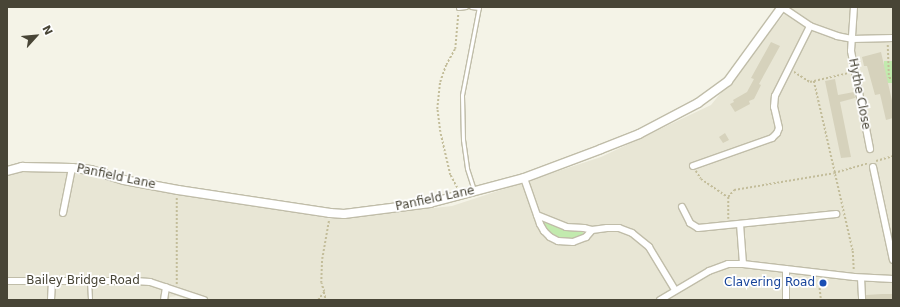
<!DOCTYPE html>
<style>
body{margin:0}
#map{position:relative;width:900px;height:307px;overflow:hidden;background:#f4f3e7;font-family:"DejaVu Sans",sans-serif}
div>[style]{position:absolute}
.residential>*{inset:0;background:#e8e6d5}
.green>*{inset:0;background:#c2eaae;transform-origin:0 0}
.building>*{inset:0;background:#d6d2bc}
.path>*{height:1.5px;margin-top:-0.75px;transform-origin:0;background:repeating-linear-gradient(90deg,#c3bd9a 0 2px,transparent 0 4px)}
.roads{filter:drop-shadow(1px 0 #c0bda9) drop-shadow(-1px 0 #c0bda9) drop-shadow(0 1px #c0bda9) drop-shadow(0 -1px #c0bda9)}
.service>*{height:3px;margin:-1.5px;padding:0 1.5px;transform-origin:1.5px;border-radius:1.5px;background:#fff}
.minor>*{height:6px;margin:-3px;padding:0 3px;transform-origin:3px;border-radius:3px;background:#fff}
.tertiary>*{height:8px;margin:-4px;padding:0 4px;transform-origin:4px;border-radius:4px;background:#fff}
.dots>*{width:11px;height:11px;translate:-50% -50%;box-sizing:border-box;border:2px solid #fff;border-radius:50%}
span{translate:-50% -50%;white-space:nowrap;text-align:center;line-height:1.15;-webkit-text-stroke:3.5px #fff;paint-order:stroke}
.street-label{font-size:12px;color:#484536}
.transit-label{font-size:12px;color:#164399}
.right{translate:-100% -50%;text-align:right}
.frame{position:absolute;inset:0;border:8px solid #484536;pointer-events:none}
.north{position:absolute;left:16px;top:16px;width:40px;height:40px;-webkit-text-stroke:3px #fff;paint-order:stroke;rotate:63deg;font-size:11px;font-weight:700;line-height:16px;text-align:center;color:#484536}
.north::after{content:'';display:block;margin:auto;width:14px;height:18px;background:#484536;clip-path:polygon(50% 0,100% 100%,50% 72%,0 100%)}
</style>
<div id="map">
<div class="residential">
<div style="clip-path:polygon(790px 7px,893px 7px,893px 61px,884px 61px,893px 86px,893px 300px,187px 300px,177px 296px,170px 297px,169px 300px,7px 300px,7px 171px,59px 171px,76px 174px,100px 175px,332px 219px,452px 206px,601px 157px,711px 105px)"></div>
</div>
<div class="green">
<div style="left:884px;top:61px;width:9px;height:22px"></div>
<div style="clip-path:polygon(545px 222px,567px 230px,581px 230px,584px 234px,575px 239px,558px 238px,548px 232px,543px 224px)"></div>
</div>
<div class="building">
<div style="clip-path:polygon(771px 42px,780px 46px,759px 84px,761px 85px,754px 99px,749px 101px,750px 104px,735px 112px,730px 104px,734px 102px,733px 100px,747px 92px,754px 79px,751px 78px)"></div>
<div style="clip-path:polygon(881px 52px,893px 105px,893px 118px,886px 120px,880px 94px,875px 95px,867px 66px,864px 66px,862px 57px)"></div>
<div style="clip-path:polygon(835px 79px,838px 95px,854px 92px,855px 98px,840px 102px,851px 157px,841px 158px,825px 81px)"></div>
<div style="clip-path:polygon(725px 133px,729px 140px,723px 143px,719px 137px)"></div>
<div style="clip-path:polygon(882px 294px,893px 294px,893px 300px,866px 300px,866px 295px)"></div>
</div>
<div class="path">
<div style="left:888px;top:45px;width:33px;rotate:88deg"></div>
<div style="left:889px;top:78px;width:4px"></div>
<div style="left:794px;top:72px;width:19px;rotate:32deg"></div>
<div style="left:810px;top:82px;width:4px;rotate:-14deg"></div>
<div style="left:814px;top:81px;width:174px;rotate:77.1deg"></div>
<div style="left:853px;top:251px;width:20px;rotate:87deg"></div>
<div style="left:814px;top:81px;width:36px;rotate:-13deg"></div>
<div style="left:876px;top:161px;width:18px;rotate:-16deg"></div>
<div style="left:696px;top:171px;width:9px;rotate:58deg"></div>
<div style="left:701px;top:179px;width:32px;rotate:34deg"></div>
<div style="left:457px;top:188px;width:15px;rotate:-118deg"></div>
<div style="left:450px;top:175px;width:44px;rotate:-103.1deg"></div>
<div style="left:440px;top:132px;width:23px;rotate:-97deg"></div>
<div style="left:437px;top:109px;width:27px;rotate:-84deg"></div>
<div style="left:440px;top:82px;width:18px;rotate:-71deg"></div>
<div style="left:446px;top:65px;width:18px;rotate:-61deg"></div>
<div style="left:455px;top:49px;width:36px;rotate:-85deg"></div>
<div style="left:177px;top:198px;width:87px;rotate:90deg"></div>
<div style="left:728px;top:219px;width:22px;rotate:-90deg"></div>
<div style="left:728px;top:197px;width:9px;rotate:-49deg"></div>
<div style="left:734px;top:190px;width:101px;rotate:-9.6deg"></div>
<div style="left:834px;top:173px;width:35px;rotate:-16deg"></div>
<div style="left:819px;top:280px;width:20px;rotate:84deg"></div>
<div style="left:324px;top:292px;width:8px;rotate:76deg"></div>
<div style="left:318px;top:300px;width:10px;rotate:-53deg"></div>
<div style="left:324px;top:292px;width:9px;rotate:-108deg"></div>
<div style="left:321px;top:283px;width:24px;rotate:-88deg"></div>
<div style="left:322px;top:259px;width:39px;rotate:-80deg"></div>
</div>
<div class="roads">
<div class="service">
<div style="left:471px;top:7px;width:8px;rotate:7deg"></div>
<div style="left:458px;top:8px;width:8px;rotate:-7deg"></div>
<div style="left:474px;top:190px;width:23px;rotate:-108deg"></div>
<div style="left:467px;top:168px;width:28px;rotate:-98deg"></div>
<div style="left:463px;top:140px;width:45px;rotate:-91.3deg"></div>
<div style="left:462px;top:95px;width:90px;rotate:-79.1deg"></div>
<div style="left:89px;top:280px;width:20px;rotate:87deg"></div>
</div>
<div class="minor">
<div style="left:782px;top:7px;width:34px;rotate:34deg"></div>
<div style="left:810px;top:26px;width:29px;rotate:20deg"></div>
<div style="left:837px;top:36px;width:15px;rotate:11deg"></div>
<div style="left:852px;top:39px;width:41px;rotate:-1.4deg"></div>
<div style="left:854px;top:7px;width:44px;rotate:93.9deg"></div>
<div style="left:851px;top:51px;width:100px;rotate:79deg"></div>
<div style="left:693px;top:166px;width:84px;rotate:-19.5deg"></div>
<div style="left:772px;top:138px;width:7px;rotate:-45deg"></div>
<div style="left:777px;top:133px;width:5px;rotate:-68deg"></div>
<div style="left:779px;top:128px;width:22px;rotate:-103deg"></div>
<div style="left:774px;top:107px;width:11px;rotate:-85deg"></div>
<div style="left:775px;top:96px;width:78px;rotate:-63.4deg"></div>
<div style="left:873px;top:167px;width:95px;rotate:77.9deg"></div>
<div style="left:524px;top:178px;width:49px;rotate:70.8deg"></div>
<div style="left:540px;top:224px;width:8px;rotate:60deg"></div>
<div style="left:544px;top:231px;width:8px;rotate:45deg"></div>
<div style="left:550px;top:237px;width:9px;rotate:27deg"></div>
<div style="left:558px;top:241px;width:15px;rotate:4deg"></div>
<div style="left:573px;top:242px;width:14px;rotate:-21deg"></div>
<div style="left:586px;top:237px;width:9px;rotate:-49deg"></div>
<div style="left:682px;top:207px;width:18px;rotate:63deg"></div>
<div style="left:690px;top:223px;width:9px;rotate:32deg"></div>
<div style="left:698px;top:228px;width:139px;rotate:-5.8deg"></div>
<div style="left:63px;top:213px;width:46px;rotate:-78.7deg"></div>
<div style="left:537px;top:215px;width:31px;rotate:22deg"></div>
<div style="left:566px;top:227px;width:18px;rotate:3deg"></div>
<div style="left:584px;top:228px;width:8px;rotate:14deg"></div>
<div style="left:592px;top:230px;width:15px;rotate:-8deg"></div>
<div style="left:607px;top:228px;width:12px"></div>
<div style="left:619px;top:228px;width:14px;rotate:21deg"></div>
<div style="left:632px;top:233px;width:22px;rotate:39deg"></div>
<div style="left:649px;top:247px;width:50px;rotate:58.8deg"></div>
<div style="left:740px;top:224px;width:40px;rotate:85.7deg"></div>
<div style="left:861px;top:278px;width:22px;rotate:87deg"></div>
<div style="left:7px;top:281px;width:128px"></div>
<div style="left:135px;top:281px;width:15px;rotate:4deg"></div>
<div style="left:150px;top:282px;width:57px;rotate:18.4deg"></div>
<div style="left:51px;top:300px;width:19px;rotate:-87deg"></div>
<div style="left:164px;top:300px;width:13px;rotate:-81deg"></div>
<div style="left:660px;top:300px;width:57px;rotate:-30.6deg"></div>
<div style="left:709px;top:271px;width:20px;rotate:-20deg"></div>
<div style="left:728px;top:264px;width:15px"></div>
<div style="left:743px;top:264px;width:112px;rotate:6.7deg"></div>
<div style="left:854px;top:277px;width:39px;rotate:3deg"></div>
<div style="left:786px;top:300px;width:31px;rotate:-90deg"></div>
</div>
<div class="tertiary">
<div style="left:7px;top:171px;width:16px;rotate:-15deg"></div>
<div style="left:22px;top:167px;width:50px;rotate:1.1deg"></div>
<div style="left:72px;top:168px;width:19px;rotate:6deg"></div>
<div style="left:91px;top:170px;width:34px;rotate:17deg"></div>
<div style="left:124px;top:180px;width:55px;rotate:10.5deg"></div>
<div style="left:178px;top:190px;width:154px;rotate:8.6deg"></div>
<div style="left:330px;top:213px;width:14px;rotate:4deg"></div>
<div style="left:344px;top:214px;width:87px;rotate:-7.3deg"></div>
<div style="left:430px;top:203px;width:97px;rotate:-14.9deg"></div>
<div style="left:524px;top:178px;width:82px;rotate:-20.6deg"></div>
<div style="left:601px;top:149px;width:41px;rotate:-21.5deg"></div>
<div style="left:639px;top:134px;width:67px;rotate:-27.7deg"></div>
<div style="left:698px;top:103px;width:37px;rotate:-36deg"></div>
<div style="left:728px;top:81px;width:92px;rotate:-53.9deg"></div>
</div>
</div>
<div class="dots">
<div style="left:823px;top:283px;background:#1a4fb4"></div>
</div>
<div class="street-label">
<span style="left:859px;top:94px;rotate:79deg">Hythe Close</span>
<span style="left:116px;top:177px;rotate:12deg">Panfield Lane</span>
<span style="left:435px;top:199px;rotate:-12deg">Panfield Lane</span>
<span style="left:83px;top:281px">Bailey Bridge Road</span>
</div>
<div class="transit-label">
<span class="right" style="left:815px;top:283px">Clavering Road</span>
</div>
<div class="frame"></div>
<div class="north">N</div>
</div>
